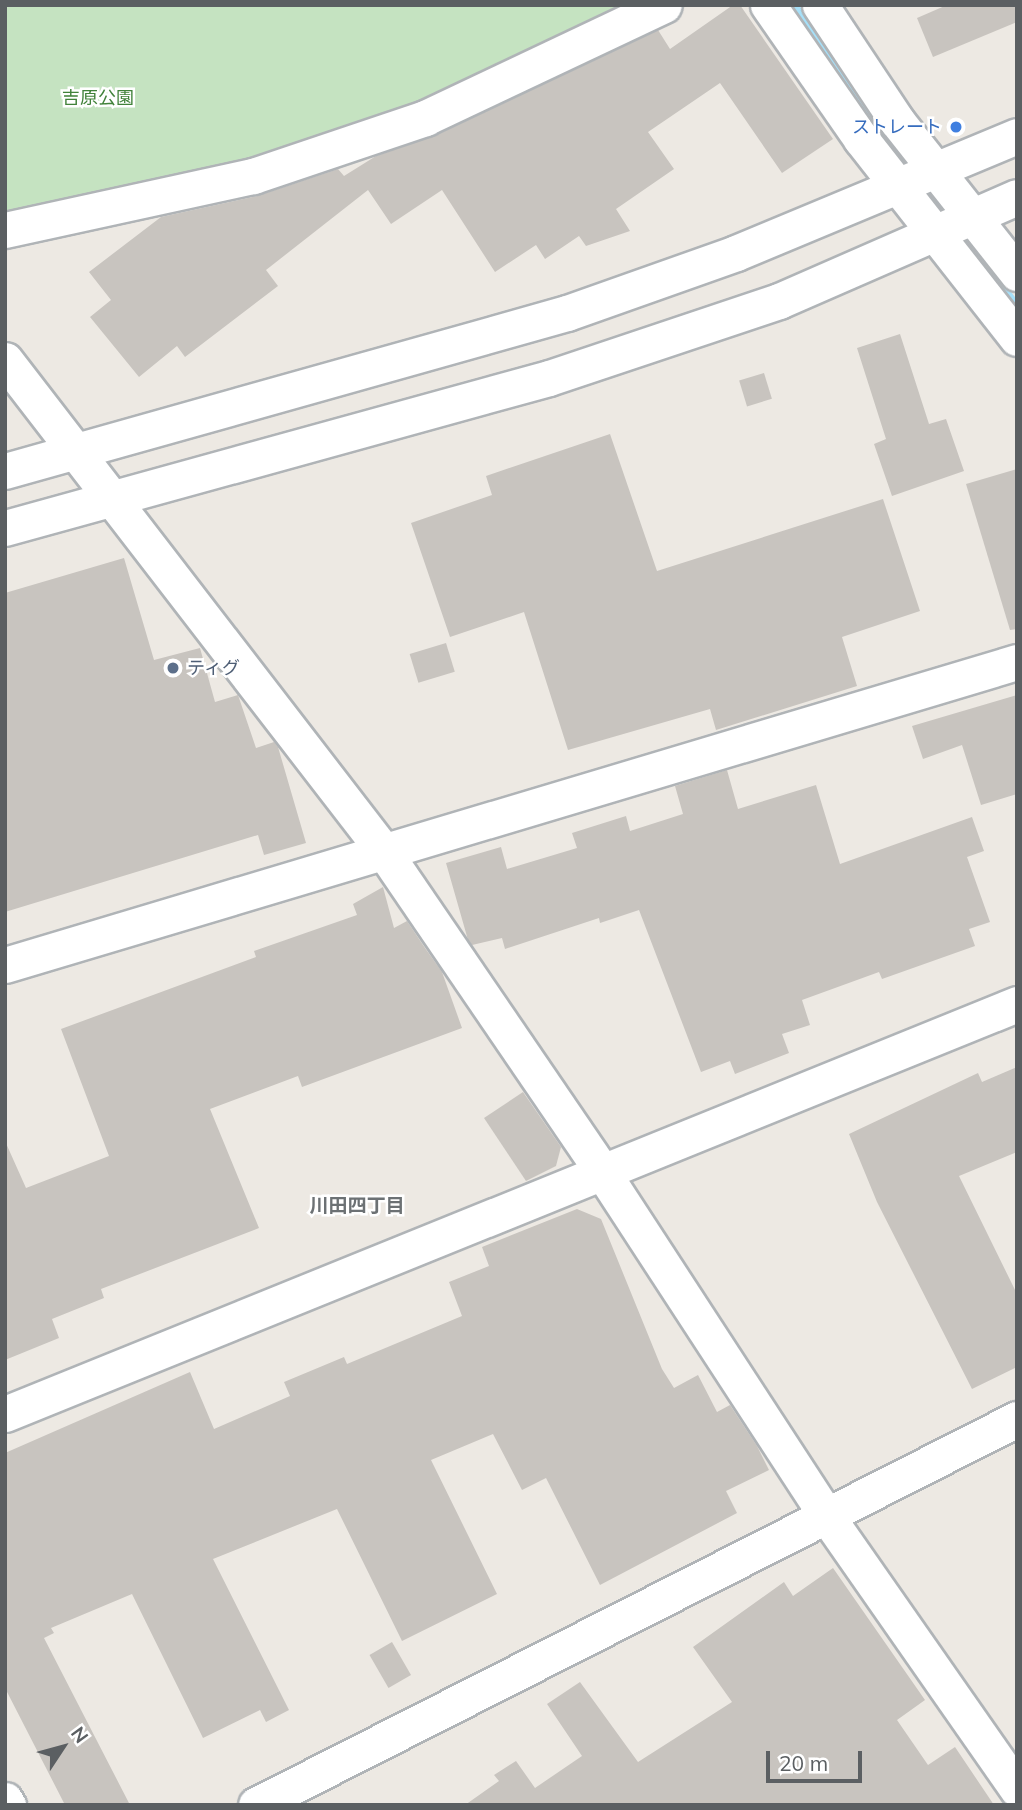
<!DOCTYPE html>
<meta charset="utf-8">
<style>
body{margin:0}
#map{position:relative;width:1022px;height:1810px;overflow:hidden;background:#ede9e3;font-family:Mulish,"Noto Sans JP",sans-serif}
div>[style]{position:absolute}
.green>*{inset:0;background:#c5e3c1}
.stream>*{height:10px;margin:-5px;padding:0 5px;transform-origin:5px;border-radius:5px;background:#a6e0f9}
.building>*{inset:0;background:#c8c4bf;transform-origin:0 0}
.roads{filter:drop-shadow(2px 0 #b0b4b7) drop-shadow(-2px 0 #b0b4b7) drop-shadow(0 2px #b0b4b7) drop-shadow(0 -2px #b0b4b7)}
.minor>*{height:35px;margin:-17.5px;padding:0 17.5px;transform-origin:17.5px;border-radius:17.5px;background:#fff}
.dots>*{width:19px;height:19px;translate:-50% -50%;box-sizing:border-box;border:4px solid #fff;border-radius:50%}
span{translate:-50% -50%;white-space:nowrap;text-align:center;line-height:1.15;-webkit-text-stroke:5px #fff;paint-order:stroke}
.park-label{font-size:18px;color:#41823a}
.shop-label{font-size:18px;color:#366cbe}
.right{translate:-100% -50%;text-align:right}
.service-label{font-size:18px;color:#4e5e75}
.left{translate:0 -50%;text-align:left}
.neighbourhood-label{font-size:19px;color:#6c7174;font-weight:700}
.frame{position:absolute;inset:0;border:7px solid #5b5f62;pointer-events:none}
.north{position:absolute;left:28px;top:1712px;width:70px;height:70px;-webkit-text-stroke:5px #fff;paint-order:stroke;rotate:54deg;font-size:19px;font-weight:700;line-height:28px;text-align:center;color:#5b5f62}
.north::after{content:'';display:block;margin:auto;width:24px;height:32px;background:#5b5f62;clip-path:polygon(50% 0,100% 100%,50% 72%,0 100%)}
.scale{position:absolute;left:766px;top:1751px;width:96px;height:32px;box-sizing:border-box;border:4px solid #5b5f62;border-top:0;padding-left:9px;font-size:21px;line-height:24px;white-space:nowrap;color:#5b5f62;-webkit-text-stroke:5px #fff;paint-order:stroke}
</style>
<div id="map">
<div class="green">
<div style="clip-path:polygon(5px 5px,625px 5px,418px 107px,260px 161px,5px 213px)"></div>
</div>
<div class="stream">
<div style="left:793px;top:5px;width:160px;rotate:55.2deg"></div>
<div style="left:992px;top:275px;width:41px;rotate:52.9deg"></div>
</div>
<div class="building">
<div style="clip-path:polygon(733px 5px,740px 5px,833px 139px,782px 173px,720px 83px,648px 132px,674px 169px,616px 209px,630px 231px,586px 246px,579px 236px,545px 259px,536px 245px,495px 272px,442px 190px,391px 224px,368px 190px,266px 270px,278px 286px,185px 357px,177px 346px,139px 377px,90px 317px,111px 300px,89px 272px,161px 217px,257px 196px,338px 169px,344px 176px,376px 156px,434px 136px,658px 30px,670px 49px)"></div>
<div style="clip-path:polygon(947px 5px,1017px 5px,1017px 22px,933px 57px,917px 18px)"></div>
<div style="clip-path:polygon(900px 334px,929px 424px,946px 419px,964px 471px,892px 496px,874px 444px,886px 439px,857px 348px)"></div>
<div style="left:764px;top:373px;width:27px;height:26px;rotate:73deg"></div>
<div style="clip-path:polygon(610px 434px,657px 571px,883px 499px,920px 611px,842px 637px,857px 686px,716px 730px,710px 709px,568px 750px,524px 612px,450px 637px,411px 523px,492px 495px,486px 476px)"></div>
<div style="clip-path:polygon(1017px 469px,1017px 629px,1010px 630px,966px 484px)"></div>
<div style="clip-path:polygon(124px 558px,154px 660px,200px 648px,215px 702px,238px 695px,256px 748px,274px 742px,278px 747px,306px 843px,264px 855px,258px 835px,5px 912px,5px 593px)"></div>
<div style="left:446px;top:643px;width:30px;height:38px;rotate:73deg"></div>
<div style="clip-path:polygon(1017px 695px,1017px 794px,981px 805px,962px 745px,923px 759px,912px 726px)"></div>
<div style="clip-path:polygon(727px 770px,738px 809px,816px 785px,840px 864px,972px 817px,984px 851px,967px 857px,990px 922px,969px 929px,975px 946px,882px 979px,879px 972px,802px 1000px,810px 1025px,782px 1034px,789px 1053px,735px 1074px,730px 1061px,701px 1072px,639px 910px,600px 923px,599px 918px,505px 949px,502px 938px,472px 945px,468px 940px,446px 863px,501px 847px,507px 869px,577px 848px,572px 833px,626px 816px,630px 831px,683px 814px,675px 786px)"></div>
<div style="clip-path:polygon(383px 887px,394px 928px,407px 921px,425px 948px,442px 972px,462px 1028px,302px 1087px,298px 1076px,210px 1109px,259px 1228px,101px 1289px,104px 1298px,52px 1319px,59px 1338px,5px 1360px,5px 1141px,26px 1188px,109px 1156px,61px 1029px,256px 957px,254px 951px,357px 915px,353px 904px)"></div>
<div style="clip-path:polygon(1017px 1067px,1017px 1152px,959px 1176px,1017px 1294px,1017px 1367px,972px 1389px,877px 1202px,849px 1134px,978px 1073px,982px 1082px)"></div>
<div style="clip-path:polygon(523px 1092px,561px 1147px,556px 1166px,526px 1181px,484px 1118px)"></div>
<div style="clip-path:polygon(577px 1209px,601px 1219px,662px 1369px,674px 1388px,698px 1375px,717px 1412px,730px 1405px,757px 1446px,769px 1470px,726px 1491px,737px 1513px,600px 1585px,546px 1478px,522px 1490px,493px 1434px,431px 1460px,497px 1594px,402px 1641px,337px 1509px,213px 1559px,289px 1710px,266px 1722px,260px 1710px,203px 1738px,132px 1594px,51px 1628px,54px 1633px,44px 1638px,130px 1805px,65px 1805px,5px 1688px,5px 1453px,190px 1372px,214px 1429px,290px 1396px,284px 1382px,344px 1357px,347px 1364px,462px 1316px,449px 1282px,489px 1266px,482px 1247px)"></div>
<div style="clip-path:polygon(833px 1568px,925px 1700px,897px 1720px,928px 1765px,955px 1747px,994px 1805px,465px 1805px,499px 1781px,494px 1775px,516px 1761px,535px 1788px,582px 1756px,547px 1704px,580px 1682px,638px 1762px,732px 1702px,693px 1647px,784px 1582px,793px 1596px)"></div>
<div style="left:392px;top:1642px;width:38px;height:26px;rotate:60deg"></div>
</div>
<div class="roads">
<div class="minor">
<div style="left:768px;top:5px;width:163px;rotate:55.2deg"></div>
<div style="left:861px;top:139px;width:253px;rotate:51.9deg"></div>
<div style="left:820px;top:5px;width:139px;rotate:56.4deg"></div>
<div style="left:897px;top:121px;width:194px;rotate:51.7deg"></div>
<div style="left:5px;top:230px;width:254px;rotate:-12.3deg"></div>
<div style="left:253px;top:176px;width:182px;rotate:-18.6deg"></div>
<div style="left:425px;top:118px;width:264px;rotate:-25.3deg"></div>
<div style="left:5px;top:360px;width:622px;rotate:52.38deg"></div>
<div style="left:385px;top:853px;width:387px;rotate:55.7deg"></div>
<div style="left:603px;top:1173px;width:408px;rotate:56.9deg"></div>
<div style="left:826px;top:1515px;width:334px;rotate:55.1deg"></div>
<div style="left:5px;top:471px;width:584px;rotate:-15.7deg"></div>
<div style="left:567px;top:313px;width:179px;rotate:-19.5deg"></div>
<div style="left:736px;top:253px;width:304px;rotate:-22.6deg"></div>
<div style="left:5px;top:528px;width:564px;rotate:-15.42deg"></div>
<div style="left:549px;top:378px;width:243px;rotate:-18.5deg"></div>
<div style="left:779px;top:301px;width:260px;rotate:-23.6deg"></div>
<div style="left:5px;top:965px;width:1056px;rotate:-16.67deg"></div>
<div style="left:5px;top:1414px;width:1092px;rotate:-22.05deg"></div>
<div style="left:5px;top:1800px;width:6px;rotate:59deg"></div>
<div style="left:256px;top:1805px;width:853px;rotate:-26.9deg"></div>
</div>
</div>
<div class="dots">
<div style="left:956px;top:127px;background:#3f7fe0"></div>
<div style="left:173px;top:668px;background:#5c6f8a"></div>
</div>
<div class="park-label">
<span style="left:98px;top:98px">吉原公園</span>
</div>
<div class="shop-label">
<span class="right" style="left:942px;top:127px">ストレート</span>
</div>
<div class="service-label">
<span class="left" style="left:187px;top:668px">ティグ</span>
</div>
<div class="neighbourhood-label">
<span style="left:357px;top:1206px">川田四丁目</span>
</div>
<div class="frame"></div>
<div class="north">N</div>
<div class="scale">20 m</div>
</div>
